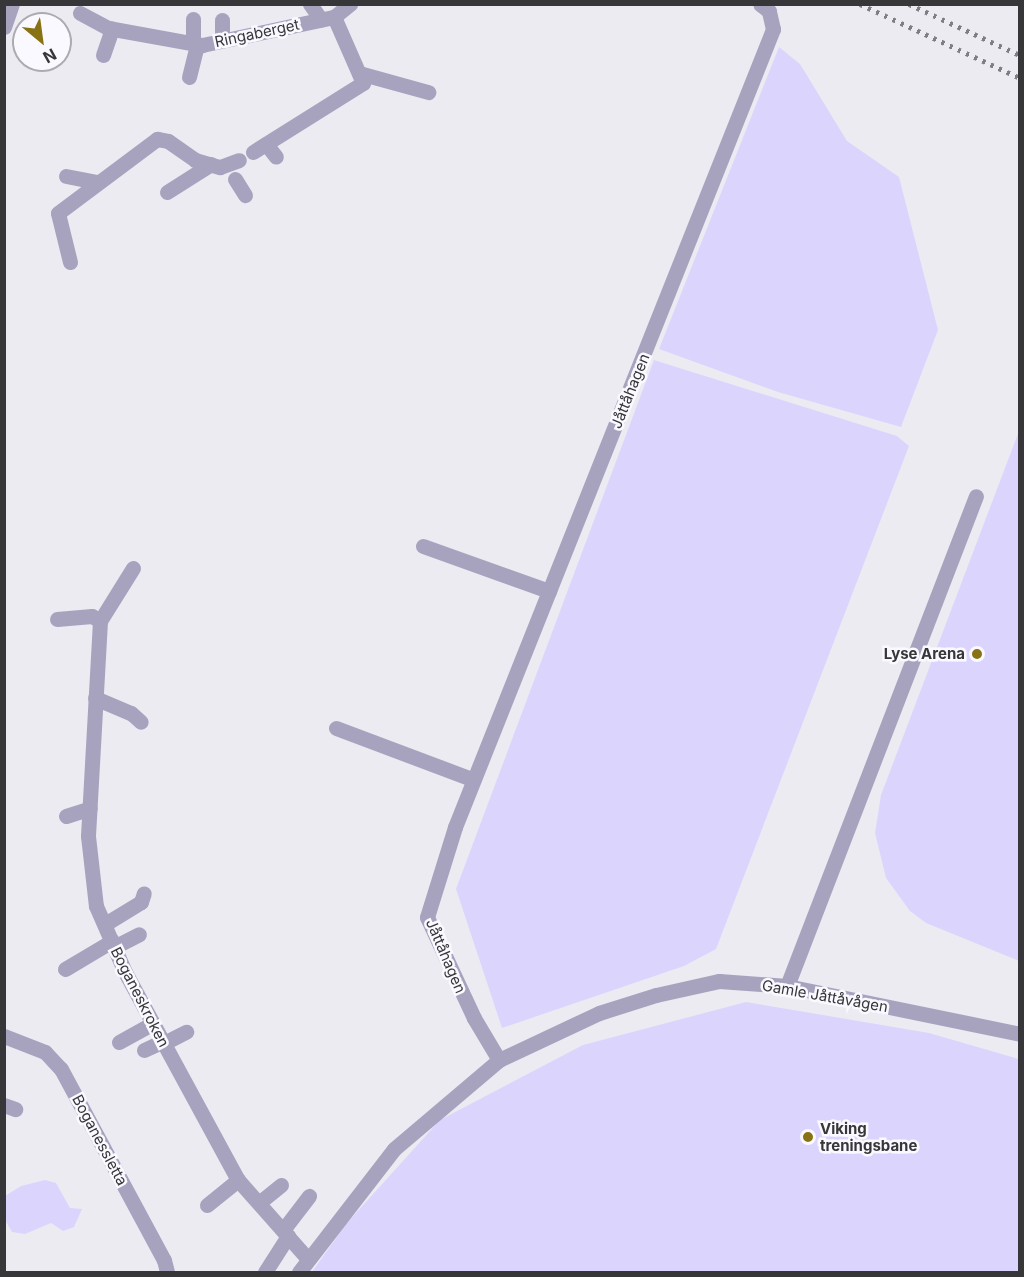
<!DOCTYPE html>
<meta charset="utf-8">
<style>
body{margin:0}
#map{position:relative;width:1024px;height:1277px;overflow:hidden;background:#ecebf2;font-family:Inter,sans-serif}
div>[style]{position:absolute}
.green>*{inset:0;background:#dbd5fe}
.minor>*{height:15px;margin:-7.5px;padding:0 7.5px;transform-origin:7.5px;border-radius:7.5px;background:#a7a3bf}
.rail>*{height:4.5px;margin-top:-2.25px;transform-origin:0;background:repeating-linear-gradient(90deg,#7f7f83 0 3px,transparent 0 9px)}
.dots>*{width:16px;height:16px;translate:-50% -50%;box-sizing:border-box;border:3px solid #f9f9ff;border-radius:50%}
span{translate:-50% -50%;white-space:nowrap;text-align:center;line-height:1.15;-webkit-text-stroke:5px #f9f9ff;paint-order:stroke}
.street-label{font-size:15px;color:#373739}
.poi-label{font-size:15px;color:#373739;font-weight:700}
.right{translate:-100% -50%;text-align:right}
.left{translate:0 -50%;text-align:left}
.frame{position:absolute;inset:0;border:6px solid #373739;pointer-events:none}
.north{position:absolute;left:12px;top:12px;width:60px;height:60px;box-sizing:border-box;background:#f9f9ff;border:2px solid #ababb0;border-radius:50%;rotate:151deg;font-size:16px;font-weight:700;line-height:24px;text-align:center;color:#373739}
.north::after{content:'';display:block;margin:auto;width:21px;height:27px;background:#887214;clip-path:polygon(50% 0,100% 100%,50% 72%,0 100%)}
</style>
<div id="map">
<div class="green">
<div style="clip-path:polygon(779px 47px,800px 64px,847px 141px,899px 177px,938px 330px,901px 427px,778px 392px,659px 349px)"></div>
<div style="clip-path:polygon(654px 360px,897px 436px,909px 446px,716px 949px,684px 966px,502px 1028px,456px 889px)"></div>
<div style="clip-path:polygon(1019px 431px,1019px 961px,926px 923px,910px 911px,886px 878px,875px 833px,881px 795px)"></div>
<div style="clip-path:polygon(746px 1002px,929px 1033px,1019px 1059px,1019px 1272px,312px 1272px,346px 1224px,440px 1120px,583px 1045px)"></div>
<div style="clip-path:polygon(45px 1180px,56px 1183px,70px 1208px,82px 1209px,74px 1227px,63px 1231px,51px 1223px,25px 1234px,12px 1232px,5px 1220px,5px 1196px,21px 1186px)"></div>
</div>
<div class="minor">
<div style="left:310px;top:4px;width:19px;rotate:55deg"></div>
<div style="left:80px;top:13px;width:32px;rotate:28deg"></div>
<div style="left:108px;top:28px;width:96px;rotate:10.3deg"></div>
<div style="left:202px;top:45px;width:135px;rotate:-12deg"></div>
<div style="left:193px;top:19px;width:24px;rotate:90deg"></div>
<div style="left:4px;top:27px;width:24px;rotate:-71deg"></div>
<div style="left:222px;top:40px;width:20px;rotate:-90deg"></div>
<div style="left:103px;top:55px;width:28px;rotate:-71deg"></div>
<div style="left:359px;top:73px;width:72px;rotate:15.4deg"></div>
<div style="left:189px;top:77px;width:34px;rotate:-76deg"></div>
<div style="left:266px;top:144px;width:16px;rotate:52deg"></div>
<div style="left:253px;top:152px;width:130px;rotate:-32.1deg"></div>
<div style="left:363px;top:83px;width:72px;rotate:-113.7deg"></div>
<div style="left:334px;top:17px;width:21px;rotate:-39deg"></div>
<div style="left:66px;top:176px;width:33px;rotate:11deg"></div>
<div style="left:235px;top:179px;width:19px;rotate:58deg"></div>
<div style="left:167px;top:192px;width:52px;rotate:-32.5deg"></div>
<div style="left:70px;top:262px;width:50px;rotate:-103.8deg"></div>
<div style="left:58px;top:213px;width:124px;rotate:-36.8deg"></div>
<div style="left:157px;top:139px;width:11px;rotate:10deg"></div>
<div style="left:168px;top:141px;width:33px;rotate:35deg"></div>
<div style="left:195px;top:160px;width:26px;rotate:16deg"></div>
<div style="left:220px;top:167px;width:20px;rotate:-20deg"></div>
<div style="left:423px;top:546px;width:134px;rotate:19.7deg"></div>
<div style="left:133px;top:568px;width:62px;rotate:121.9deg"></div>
<div style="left:100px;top:621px;width:215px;rotate:93.2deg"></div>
<div style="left:88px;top:836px;width:70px;rotate:83.5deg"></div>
<div style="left:96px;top:906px;width:72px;rotate:66.3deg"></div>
<div style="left:125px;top:972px;width:237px;rotate:61.5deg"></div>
<div style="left:238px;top:1180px;width:106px;rotate:48.5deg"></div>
<div style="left:57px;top:619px;width:35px;rotate:-5deg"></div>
<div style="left:92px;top:616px;width:9px;rotate:32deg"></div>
<div style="left:95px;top:698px;width:39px;rotate:23deg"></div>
<div style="left:131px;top:713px;width:13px;rotate:42deg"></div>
<div style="left:336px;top:728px;width:147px;rotate:20.6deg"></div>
<div style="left:66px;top:816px;width:25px;rotate:-18deg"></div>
<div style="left:105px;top:924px;width:42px;rotate:-31.4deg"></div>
<div style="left:141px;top:902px;width:9px;rotate:-72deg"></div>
<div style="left:114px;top:947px;width:28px;rotate:-27deg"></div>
<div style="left:65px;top:969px;width:55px;rotate:-30.8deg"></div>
<div style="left:787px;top:986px;width:525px;rotate:-68.91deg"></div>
<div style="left:4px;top:1036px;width:44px;rotate:21.3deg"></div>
<div style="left:45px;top:1052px;width:23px;rotate:47deg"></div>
<div style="left:61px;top:1069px;width:217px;rotate:61.7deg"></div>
<div style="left:164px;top:1260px;width:12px;rotate:76deg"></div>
<div style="left:119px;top:1042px;width:39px;rotate:-29deg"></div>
<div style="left:164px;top:1043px;width:25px;rotate:-27deg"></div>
<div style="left:144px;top:1050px;width:21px;rotate:-25deg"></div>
<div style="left:499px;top:1060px;width:49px;rotate:-120.8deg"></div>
<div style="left:474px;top:1018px;width:111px;rotate:-115deg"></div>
<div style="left:427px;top:917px;width:94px;rotate:-72.7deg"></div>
<div style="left:455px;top:827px;width:859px;rotate:-68.27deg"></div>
<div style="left:773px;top:29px;width:18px;rotate:-103deg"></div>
<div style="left:769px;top:11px;width:11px;rotate:-142deg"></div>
<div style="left:4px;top:1105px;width:12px;rotate:20deg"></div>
<div style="left:260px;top:1202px;width:27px;rotate:-39deg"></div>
<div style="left:207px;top:1205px;width:40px;rotate:-39deg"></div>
<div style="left:283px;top:1230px;width:43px;rotate:-52.6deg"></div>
<div style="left:265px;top:1272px;width:43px;rotate:-57.4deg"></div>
<div style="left:299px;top:1272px;width:155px;rotate:-52.3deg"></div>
<div style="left:394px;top:1149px;width:138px;rotate:-40.3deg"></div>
<div style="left:499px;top:1060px;width:110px;rotate:-25.2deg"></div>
<div style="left:599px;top:1013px;width:60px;rotate:-17.5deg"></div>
<div style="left:656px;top:995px;width:65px;rotate:-12.5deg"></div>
<div style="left:719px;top:981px;width:68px;rotate:4.2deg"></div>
<div style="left:787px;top:986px;width:238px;rotate:11.6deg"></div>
</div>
<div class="rail">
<div style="left:860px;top:4px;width:176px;rotate:24.8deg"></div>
<div style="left:909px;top:4px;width:122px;rotate:24.7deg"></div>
</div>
<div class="dots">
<div style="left:977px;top:654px;background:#887214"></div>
<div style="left:808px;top:1137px;background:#887214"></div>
</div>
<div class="street-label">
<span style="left:257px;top:33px;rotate:-12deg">Ringaberget</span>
<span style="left:630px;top:391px;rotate:-68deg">Jåttåhagen</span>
<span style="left:446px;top:956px;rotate:67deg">Jåttåhagen</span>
<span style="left:825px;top:996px;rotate:10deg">Gamle Jåttåvågen</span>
<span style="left:140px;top:997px;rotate:63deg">Boganeskroken</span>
<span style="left:100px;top:1140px;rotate:62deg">Boganessletta</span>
</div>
<div class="poi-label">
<span class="right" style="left:965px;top:654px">Lyse Arena</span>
<span class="left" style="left:820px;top:1137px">Viking<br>treningsbane</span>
</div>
<div class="frame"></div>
<div class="north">N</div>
</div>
